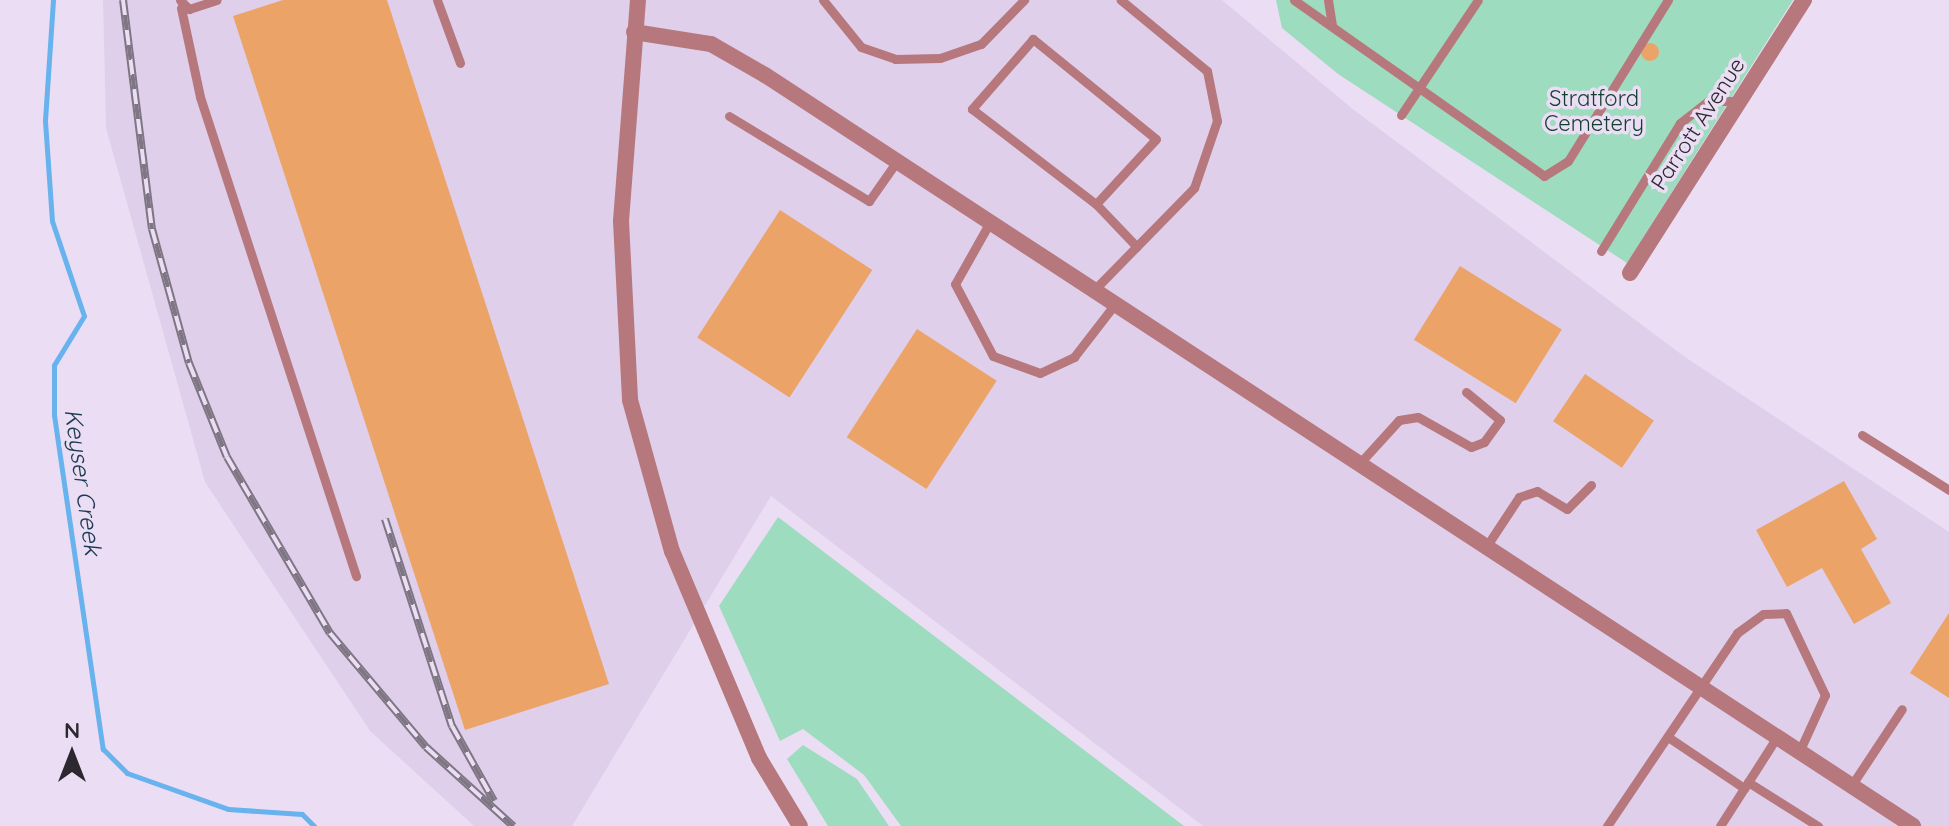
<!DOCTYPE html>
<style>
body{margin:0}
#map{position:relative;width:1949px;height:826px;overflow:hidden;background:#ebdef4;font-family:Quicksand,sans-serif}
div>[style]{position:absolute}
.built>*{inset:0;background:#dfcfeb}
.green>*{inset:0;background:#9edcbf}
.stream>*{height:5px;margin:-2.5px;padding:0 2.5px;transform-origin:2.5px;border-radius:2.5px;background:#68b3ee}
.building>*{inset:0;background:#eba368;transform-origin:0 0}
.round{border-radius:50%}
.service>*{height:9px;margin:-4.5px;padding:0 4.5px;transform-origin:4.5px;border-radius:4.5px;background:#b6787c}
.minor>*{height:16px;margin:-8px;padding:0 8px;transform-origin:8px;border-radius:8px;background:#b6787c}
.rail>*{height:8px;margin-top:-4px;transform-origin:0;background:repeating-linear-gradient(90deg,#ebdef4 0 15px,#7f7684 0 30px);box-sizing:border-box;border-block:2px solid #7f7684}
span{translate:-50% -50%;white-space:nowrap;text-align:center;line-height:1.15;-webkit-text-stroke:7px #ebdef4;paint-order:stroke}
.park-label{font-size:22px;color:#123f2d}
.street-label{font-size:22px;color:#2d2830}
.water-label{font-size:24px;color:#1b3b53;font-style:italic}
.north{position:absolute;left:32px;top:714px;width:80px;height:80px;-webkit-text-stroke:6px #ebdef4;paint-order:stroke;rotate:0deg;font-size:22px;font-weight:700;line-height:32px;text-align:center;color:#2d2830}
.north::after{content:'';display:block;margin:auto;width:28px;height:36px;background:#2d2830;clip-path:polygon(50% 0,100% 100%,50% 72%,0 100%)}
</style>
<div id="map">
<div class="built">
<div style="clip-path:polygon(103px 0,1222px 0,1354px 110px,1685px 357px,1949px 532px,1949px 826px,1203px 826px,771px 496px,572px 826px,474px 826px,370px 731px,205px 482px,106px 128px)"></div>
</div>
<div class="green">
<div style="clip-path:polygon(1276px 0,1793px 0,1627px 263px,1338px 74px,1282px 28px)"></div>
<div style="clip-path:polygon(778px 517px,1184px 826px,901px 826px,864px 775px,803px 729px,780px 741px,719px 606px)"></div>
<div style="clip-path:polygon(803px 745px,857px 779px,889px 826px,828px 826px,787px 759px)"></div>
</div>
<div class="stream">
<div style="left:53px;top:0;width:121px;rotate:93.8deg"></div>
<div style="left:45px;top:121px;width:100px;rotate:86deg"></div>
<div style="left:52px;top:221px;width:100px;rotate:71.4deg"></div>
<div style="left:84px;top:316px;width:57px;rotate:121.5deg"></div>
<div style="left:54px;top:365px;width:50px;rotate:90deg"></div>
<div style="left:54px;top:415px;width:338px;rotate:81.7deg"></div>
<div style="left:103px;top:749px;width:34px;rotate:45deg"></div>
<div style="left:127px;top:773px;width:107px;rotate:19.6deg"></div>
<div style="left:228px;top:809px;width:74px;rotate:3.9deg"></div>
<div style="left:302px;top:814px;width:17px;rotate:45deg"></div>
</div>
<div class="building">
<div style="clip-path:polygon(283px 0,387px 0,609px 684px,465px 730px,233px 16px)"></div>
<div class="round" style="left:1641px;top:43px;width:18px;height:18px"></div>
<div style="left:780px;top:210px;width:110px;height:152px;rotate:33deg"></div>
<div style="left:1460px;top:266px;width:120px;height:87px;rotate:32deg"></div>
<div style="left:917px;top:329px;width:95px;height:129px;rotate:33deg"></div>
<div style="left:1585px;top:374px;width:83px;height:57px;rotate:34deg"></div>
<div style="clip-path:polygon(1844px 481px,1877px 539px,1861px 549px,1891px 603px,1854px 624px,1822px 568px,1787px 587px,1756px 530px)"></div>
<div style="clip-path:polygon(1949px 613px,1949px 698px,1910px 673px)"></div>
</div>
<div class="service">
<div style="left:180px;top:0;width:13px;rotate:45deg"></div>
<div style="left:189px;top:9px;width:29px;rotate:-18deg"></div>
<div style="left:437px;top:0;width:67px;rotate:69.9deg"></div>
<div style="left:823px;top:0;width:60px;rotate:51deg"></div>
<div style="left:861px;top:47px;width:36px;rotate:19deg"></div>
<div style="left:895px;top:59px;width:45px;rotate:-1.3deg"></div>
<div style="left:940px;top:58px;width:43px;rotate:-18.9deg"></div>
<div style="left:981px;top:44px;width:62px;rotate:-45.7deg"></div>
<div style="left:1294px;top:0;width:306px;rotate:35.1deg"></div>
<div style="left:1544px;top:176px;width:28px;rotate:-32deg"></div>
<div style="left:1568px;top:161px;width:190px;rotate:-58.2deg"></div>
<div style="left:1328px;top:0;width:26px;rotate:81deg"></div>
<div style="left:181px;top:8px;width:91px;rotate:77.9deg"></div>
<div style="left:200px;top:97px;width:504px;rotate:71.96deg"></div>
<div style="left:1401px;top:115px;width:138px;rotate:-56.2deg"></div>
<div style="left:729px;top:116px;width:164px;rotate:31.3deg"></div>
<div style="left:869px;top:201px;width:49px;rotate:-55deg"></div>
<div style="left:1096px;top:204px;width:88px;rotate:-47.3deg"></div>
<div style="left:1156px;top:139px;width:159px;rotate:-140.9deg"></div>
<div style="left:1033px;top:39px;width:93px;rotate:131.1deg"></div>
<div style="left:972px;top:109px;width:156px;rotate:37.5deg"></div>
<div style="left:1096px;top:204px;width:59px;rotate:46.4deg"></div>
<div style="left:990px;top:222px;width:71px;rotate:119.4deg"></div>
<div style="left:955px;top:284px;width:81px;rotate:62.2deg"></div>
<div style="left:993px;top:356px;width:50px;rotate:19.9deg"></div>
<div style="left:1040px;top:373px;width:38px;rotate:-25deg"></div>
<div style="left:1074px;top:357px;width:67px;rotate:-52.3deg"></div>
<div style="left:1601px;top:251px;width:150px;rotate:-58.3deg"></div>
<div style="left:1680px;top:123px;width:36px;rotate:-38deg"></div>
<div style="left:1708px;top:101px;width:30px"></div>
<div style="left:1094px;top:290px;width:143px;rotate:-45.6deg"></div>
<div style="left:1194px;top:188px;width:71px;rotate:-71.1deg"></div>
<div style="left:1217px;top:121px;width:51px;rotate:-101.3deg"></div>
<div style="left:1207px;top:71px;width:112px;rotate:-140.5deg"></div>
<div style="left:1862px;top:435px;width:103px;rotate:32.3deg"></div>
<div style="left:1359px;top:464px;width:59px;rotate:-47.7deg"></div>
<div style="left:1399px;top:420px;width:19px;rotate:-9deg"></div>
<div style="left:1418px;top:417px;width:61px;rotate:29.5deg"></div>
<div style="left:1471px;top:447px;width:14px;rotate:-21deg"></div>
<div style="left:1484px;top:442px;width:27px;rotate:-54deg"></div>
<div style="left:1500px;top:420px;width:44px;rotate:-140.5deg"></div>
<div style="left:1486px;top:547px;width:60px;rotate:-56.6deg"></div>
<div style="left:1519px;top:497px;width:19px;rotate:-18deg"></div>
<div style="left:1537px;top:491px;width:35px;rotate:31deg"></div>
<div style="left:1567px;top:509px;width:34px;rotate:-45deg"></div>
<div style="left:1668px;top:737px;width:92px;rotate:33.9deg"></div>
<div style="left:1748px;top:782px;width:83px;rotate:32.2deg"></div>
<div style="left:1851px;top:786px;width:92px;rotate:-56.5deg"></div>
<div style="left:1607px;top:826px;width:233px;rotate:-56deg"></div>
<div style="left:1737px;top:633px;width:32px;rotate:-36deg"></div>
<div style="left:1763px;top:614px;width:23px;rotate:-2deg"></div>
<div style="left:1786px;top:613px;width:91px;rotate:64.6deg"></div>
<div style="left:1825px;top:695px;width:63px;rotate:114.5deg"></div>
<div style="left:1720px;top:826px;width:106px;rotate:-57.4deg"></div>
</div>
<div class="minor">
<div style="left:638px;top:0;width:222px;rotate:94.4deg"></div>
<div style="left:621px;top:221px;width:179px;rotate:87.1deg"></div>
<div style="left:630px;top:400px;width:157px;rotate:74.5deg"></div>
<div style="left:672px;top:551px;width:225px;rotate:67.2deg"></div>
<div style="left:759px;top:758px;width:79px;rotate:58.9deg"></div>
<div style="left:634px;top:32px;width:78px;rotate:8.9deg"></div>
<div style="left:711px;top:44px;width:62px;rotate:29.9deg"></div>
<div style="left:765px;top:75px;width:1372px;rotate:33.19deg"></div>
<div style="left:1630px;top:273px;width:324px;rotate:-57.5deg"></div>
</div>
<div class="rail">
<div style="left:123px;top:0;width:231px;rotate:82.8deg"></div>
<div style="left:152px;top:229px;width:139px;rotate:74.6deg"></div>
<div style="left:189px;top:363px;width:101px;rotate:68deg"></div>
<div style="left:227px;top:457px;width:204px;rotate:59.7deg"></div>
<div style="left:330px;top:633px;width:149px;rotate:49.9deg"></div>
<div style="left:426px;top:747px;width:118px;rotate:42.2deg"></div>
<div style="left:385px;top:519px;width:218px;rotate:72.1deg"></div>
<div style="left:452px;top:726px;width:86px;rotate:60.8deg"></div>
</div>
<div class="park-label">
<span style="left:1594px;top:111px">Stratford<br>Cemetery</span>
</div>
<div class="street-label">
<span style="left:1698px;top:124px;rotate:-57deg">Parrott Avenue</span>
</div>
<div class="water-label">
<span style="left:83px;top:482px;rotate:82deg">Keyser Creek</span>
</div>
<div class="north">N</div>
</div>
